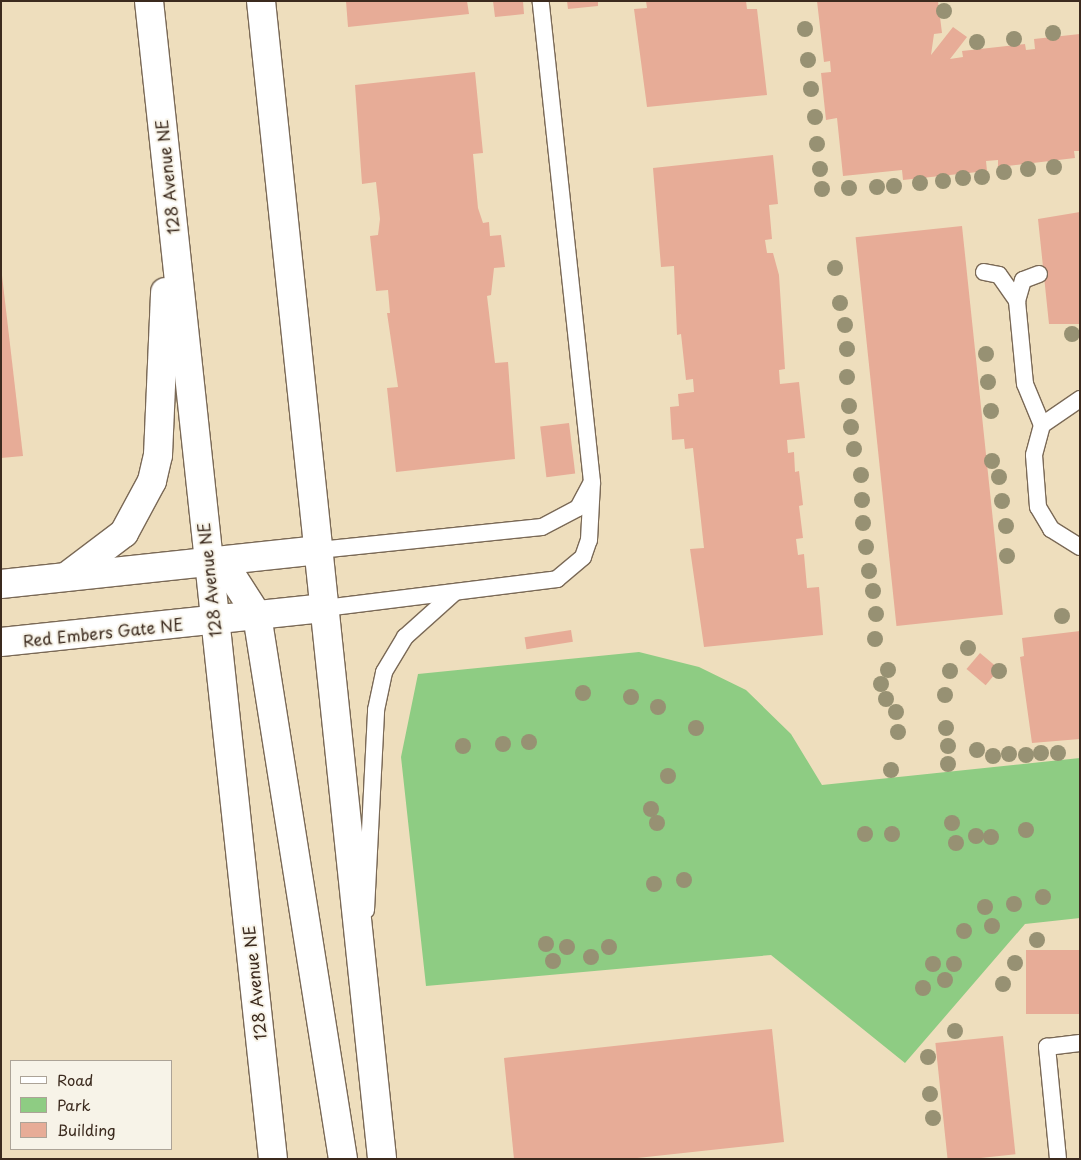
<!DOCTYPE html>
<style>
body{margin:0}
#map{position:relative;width:1081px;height:1160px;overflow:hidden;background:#eedebd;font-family:"Playpen Sans",sans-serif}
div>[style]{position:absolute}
.green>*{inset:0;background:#8ecc83}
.building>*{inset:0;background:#e7ac97;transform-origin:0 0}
.roads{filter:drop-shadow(1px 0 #7a6956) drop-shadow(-1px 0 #7a6956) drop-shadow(0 1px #7a6956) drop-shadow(0 -1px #7a6956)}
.service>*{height:16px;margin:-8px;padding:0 8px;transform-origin:8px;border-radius:8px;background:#fff}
.minor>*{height:28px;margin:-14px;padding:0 14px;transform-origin:14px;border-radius:14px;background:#fff}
.secondary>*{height:28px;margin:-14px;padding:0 14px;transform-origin:14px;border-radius:14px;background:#fff}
.trees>*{width:16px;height:16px;margin:-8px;border-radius:50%;background:#979173}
span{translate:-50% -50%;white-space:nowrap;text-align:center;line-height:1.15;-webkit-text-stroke:4px #f7f3e8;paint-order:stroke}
.street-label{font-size:16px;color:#3b2a1e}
.frame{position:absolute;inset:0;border:2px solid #3b2a1e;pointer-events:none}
.legend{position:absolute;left:10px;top:1060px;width:162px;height:90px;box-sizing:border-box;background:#f7f3e8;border:1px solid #aca397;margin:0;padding:6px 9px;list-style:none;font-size:15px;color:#3b2a1e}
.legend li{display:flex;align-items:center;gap:10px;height:25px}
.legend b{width:25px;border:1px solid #aca397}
</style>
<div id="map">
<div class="green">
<div style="clip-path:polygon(639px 652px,699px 667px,746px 690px,791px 734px,822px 785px,1080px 758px,1080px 918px,1025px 924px,905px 1063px,771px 955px,426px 986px,401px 757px,418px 674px)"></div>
</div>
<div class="building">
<div style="clip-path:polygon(346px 1px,467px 1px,469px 14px,348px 27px)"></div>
<div style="clip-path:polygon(493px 1px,523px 1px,524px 14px,495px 17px)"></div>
<div style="clip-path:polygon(567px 1px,598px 1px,598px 6px,568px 9px)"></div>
<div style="clip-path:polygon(646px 1px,746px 1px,747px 9px,757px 9px,767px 95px,647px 107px,634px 9px,647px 8px)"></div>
<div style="clip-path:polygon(817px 1px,938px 1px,942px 33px,934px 34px,931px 55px,953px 27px,967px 37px,950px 59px,963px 57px,962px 51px,1025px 44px,1026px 50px,1035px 49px,1034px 39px,1080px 34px,1080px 151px,1074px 151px,1075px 158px,998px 167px,998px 160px,986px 161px,987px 171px,903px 180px,902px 170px,843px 176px,837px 118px,826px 120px,821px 73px,831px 72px,830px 61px,824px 62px)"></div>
<div style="clip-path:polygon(475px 72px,483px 153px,473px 154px,478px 208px,483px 223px,489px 222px,490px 236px,501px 235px,505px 267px,494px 268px,491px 295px,487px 296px,495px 363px,508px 362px,515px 459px,396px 472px,387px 388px,398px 387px,387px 313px,390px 313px,388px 290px,376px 291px,370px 236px,378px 235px,380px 219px,376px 182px,362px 184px,355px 85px)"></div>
<div style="clip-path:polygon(773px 155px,778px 204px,769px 205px,772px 239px,765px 240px,767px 253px,773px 253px,779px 275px,785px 369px,779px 370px,780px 384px,799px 382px,805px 438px,787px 440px,788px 453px,794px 452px,795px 472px,799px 471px,803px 505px,799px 506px,803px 538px,796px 539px,798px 555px,804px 554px,807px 588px,819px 587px,823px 635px,704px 647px,690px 549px,704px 548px,693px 448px,685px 449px,684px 439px,672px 440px,670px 407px,679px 406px,678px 394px,694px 392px,693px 379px,686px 380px,681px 334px,677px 335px,674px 266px,661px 267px,653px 168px)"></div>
<div style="clip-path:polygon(1080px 212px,1080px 324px,1049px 324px,1038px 219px)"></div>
<div style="left:962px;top:226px;width:391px;height:107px;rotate:84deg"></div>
<div style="clip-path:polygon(1px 267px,23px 456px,1px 458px)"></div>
<div style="left:569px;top:423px;width:51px;height:29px;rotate:83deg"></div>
<div style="left:571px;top:630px;width:12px;height:47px;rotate:81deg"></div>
<div style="clip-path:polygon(1080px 631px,1080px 739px,1032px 743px,1020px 657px,1024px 656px,1022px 638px)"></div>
<div style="left:980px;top:653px;width:25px;height:21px;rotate:40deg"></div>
<div style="left:1080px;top:950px;width:64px;height:54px;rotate:90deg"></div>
<div style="clip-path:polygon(772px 1029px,784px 1142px,628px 1159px,514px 1159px,504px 1058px)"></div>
<div style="left:1003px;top:1036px;width:119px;height:68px;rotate:84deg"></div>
</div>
<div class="roads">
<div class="service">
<div style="left:984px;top:272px;width:15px;rotate:11deg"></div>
<div style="left:999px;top:275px;width:32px;rotate:55deg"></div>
<div style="left:1039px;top:274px;width:17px;rotate:159deg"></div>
<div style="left:1023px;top:280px;width:22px;rotate:106deg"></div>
<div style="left:1017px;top:301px;width:83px;rotate:84.5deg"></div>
<div style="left:1025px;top:384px;width:44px;rotate:67.5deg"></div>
<div style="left:1080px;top:399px;width:46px;rotate:145.6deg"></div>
<div style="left:1042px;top:425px;width:31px;rotate:105deg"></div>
<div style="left:1034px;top:455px;width:52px;rotate:85.6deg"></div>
<div style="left:1038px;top:507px;width:26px;rotate:59deg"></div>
<div style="left:1051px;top:529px;width:34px;rotate:32deg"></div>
<div style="left:319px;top:550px;width:224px;rotate:-5.9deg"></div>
<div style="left:542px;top:527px;width:41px;rotate:-27.8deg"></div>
<div style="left:578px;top:508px;width:27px;rotate:-62deg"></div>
<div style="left:325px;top:608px;width:234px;rotate:-7.1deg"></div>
<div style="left:557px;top:579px;width:34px;rotate:-40deg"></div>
<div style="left:583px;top:557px;width:18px;rotate:-71deg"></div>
<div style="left:589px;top:540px;width:58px;rotate:-87deg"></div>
<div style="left:592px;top:482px;width:484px;rotate:-96.1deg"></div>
<div style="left:366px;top:910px;width:200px;rotate:-87.1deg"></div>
<div style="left:376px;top:710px;width:39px;rotate:-78deg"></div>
<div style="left:384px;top:672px;width:41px;rotate:-59deg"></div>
<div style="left:405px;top:637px;width:66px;rotate:-41.9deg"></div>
<div style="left:1058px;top:1159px;width:113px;rotate:-95.6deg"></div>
<div style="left:1047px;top:1047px;width:33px;rotate:-7deg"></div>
</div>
<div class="minor">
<div style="left:1px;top:584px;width:320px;rotate:-6.1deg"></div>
<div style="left:1px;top:642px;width:326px;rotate:-6deg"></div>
</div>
<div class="secondary">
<div style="left:149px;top:1px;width:1165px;rotate:83.89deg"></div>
<div style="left:261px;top:1px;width:1164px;rotate:84.03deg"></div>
<div style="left:207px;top:561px;width:29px;rotate:31deg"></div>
<div style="left:232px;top:576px;width:46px;rotate:57.3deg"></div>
<div style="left:257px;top:615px;width:551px;rotate:81.02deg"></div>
<div style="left:66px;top:577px;width:73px;rotate:-37.2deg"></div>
<div style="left:124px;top:533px;width:59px;rotate:-61.7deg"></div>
<div style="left:152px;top:481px;width:27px;rotate:-77deg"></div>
<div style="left:158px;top:455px;width:163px;rotate:-87.5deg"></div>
</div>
</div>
<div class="trees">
<div style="left:944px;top:11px"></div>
<div style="left:805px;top:29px"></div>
<div style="left:1053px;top:33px"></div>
<div style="left:1014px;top:39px"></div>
<div style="left:977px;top:42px"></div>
<div style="left:808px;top:60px"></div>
<div style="left:811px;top:89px"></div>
<div style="left:815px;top:117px"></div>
<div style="left:817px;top:144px"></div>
<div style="left:1054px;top:167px"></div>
<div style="left:820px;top:169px"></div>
<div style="left:1028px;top:169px"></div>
<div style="left:1004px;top:172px"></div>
<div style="left:982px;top:177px"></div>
<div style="left:963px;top:178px"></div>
<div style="left:943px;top:181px"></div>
<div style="left:920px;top:183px"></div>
<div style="left:894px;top:186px"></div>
<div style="left:877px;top:187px"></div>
<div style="left:849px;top:188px"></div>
<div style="left:822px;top:189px"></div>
<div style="left:835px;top:268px"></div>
<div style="left:840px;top:303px"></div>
<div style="left:845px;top:325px"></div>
<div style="left:1072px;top:334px"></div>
<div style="left:847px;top:349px"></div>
<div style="left:986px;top:354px"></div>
<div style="left:847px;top:377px"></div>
<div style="left:988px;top:382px"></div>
<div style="left:849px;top:406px"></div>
<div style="left:991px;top:411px"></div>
<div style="left:851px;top:427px"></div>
<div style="left:854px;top:449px"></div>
<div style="left:992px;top:461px"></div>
<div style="left:861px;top:475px"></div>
<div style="left:999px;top:477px"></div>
<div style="left:862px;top:500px"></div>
<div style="left:1002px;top:501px"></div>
<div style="left:863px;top:523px"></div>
<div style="left:1006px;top:526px"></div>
<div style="left:866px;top:547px"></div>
<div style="left:1007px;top:556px"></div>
<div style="left:869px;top:571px"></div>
<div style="left:873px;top:591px"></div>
<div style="left:876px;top:614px"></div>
<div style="left:1062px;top:616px"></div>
<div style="left:875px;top:639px"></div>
<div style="left:968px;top:648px"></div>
<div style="left:888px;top:670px"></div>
<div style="left:950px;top:671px"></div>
<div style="left:999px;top:671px"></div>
<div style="left:881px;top:684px"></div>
<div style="left:583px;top:693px"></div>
<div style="left:945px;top:695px"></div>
<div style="left:631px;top:697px"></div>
<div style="left:886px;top:699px"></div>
<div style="left:658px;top:707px"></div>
<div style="left:896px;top:712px"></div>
<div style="left:696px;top:728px"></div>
<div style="left:946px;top:728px"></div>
<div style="left:898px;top:732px"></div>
<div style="left:529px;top:742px"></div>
<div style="left:503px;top:744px"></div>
<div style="left:463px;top:746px"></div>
<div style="left:948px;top:746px"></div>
<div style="left:977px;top:750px"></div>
<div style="left:1041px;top:753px"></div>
<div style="left:1058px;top:753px"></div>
<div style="left:1009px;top:754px"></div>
<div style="left:1026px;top:755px"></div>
<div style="left:993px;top:756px"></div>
<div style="left:948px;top:764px"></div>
<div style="left:891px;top:770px"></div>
<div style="left:668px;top:776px"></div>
<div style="left:651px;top:809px"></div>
<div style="left:657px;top:823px"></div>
<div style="left:952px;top:823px"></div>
<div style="left:1026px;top:830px"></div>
<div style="left:865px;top:834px"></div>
<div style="left:892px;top:834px"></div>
<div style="left:976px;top:836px"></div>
<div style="left:991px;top:837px"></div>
<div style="left:956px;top:843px"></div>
<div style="left:684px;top:880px"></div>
<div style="left:654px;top:884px"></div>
<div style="left:1043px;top:897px"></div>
<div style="left:1014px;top:904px"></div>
<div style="left:985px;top:907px"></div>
<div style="left:992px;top:926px"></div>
<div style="left:964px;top:931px"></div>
<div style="left:1037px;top:940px"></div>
<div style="left:546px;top:944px"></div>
<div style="left:567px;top:947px"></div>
<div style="left:609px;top:947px"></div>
<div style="left:591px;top:957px"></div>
<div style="left:553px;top:961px"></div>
<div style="left:1015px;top:963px"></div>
<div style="left:933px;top:964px"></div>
<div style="left:954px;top:964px"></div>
<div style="left:945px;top:980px"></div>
<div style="left:1003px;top:984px"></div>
<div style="left:923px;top:988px"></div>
<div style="left:955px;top:1031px"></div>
<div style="left:928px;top:1057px"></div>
<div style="left:930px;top:1094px"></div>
<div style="left:933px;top:1118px"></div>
</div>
<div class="street-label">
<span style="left:167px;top:177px;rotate:-96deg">128 Avenue NE</span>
<span style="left:209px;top:580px;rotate:-96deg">128 Avenue NE</span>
<span style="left:103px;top:632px;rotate:-6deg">Red Embers Gate NE</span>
<span style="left:254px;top:983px;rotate:-96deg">128 Avenue NE</span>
</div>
<div class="frame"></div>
<ul class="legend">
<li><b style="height:6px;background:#fff"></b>Road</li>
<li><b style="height:14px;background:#8ecc83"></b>Park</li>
<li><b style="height:14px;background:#e7ac97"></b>Building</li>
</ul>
</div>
